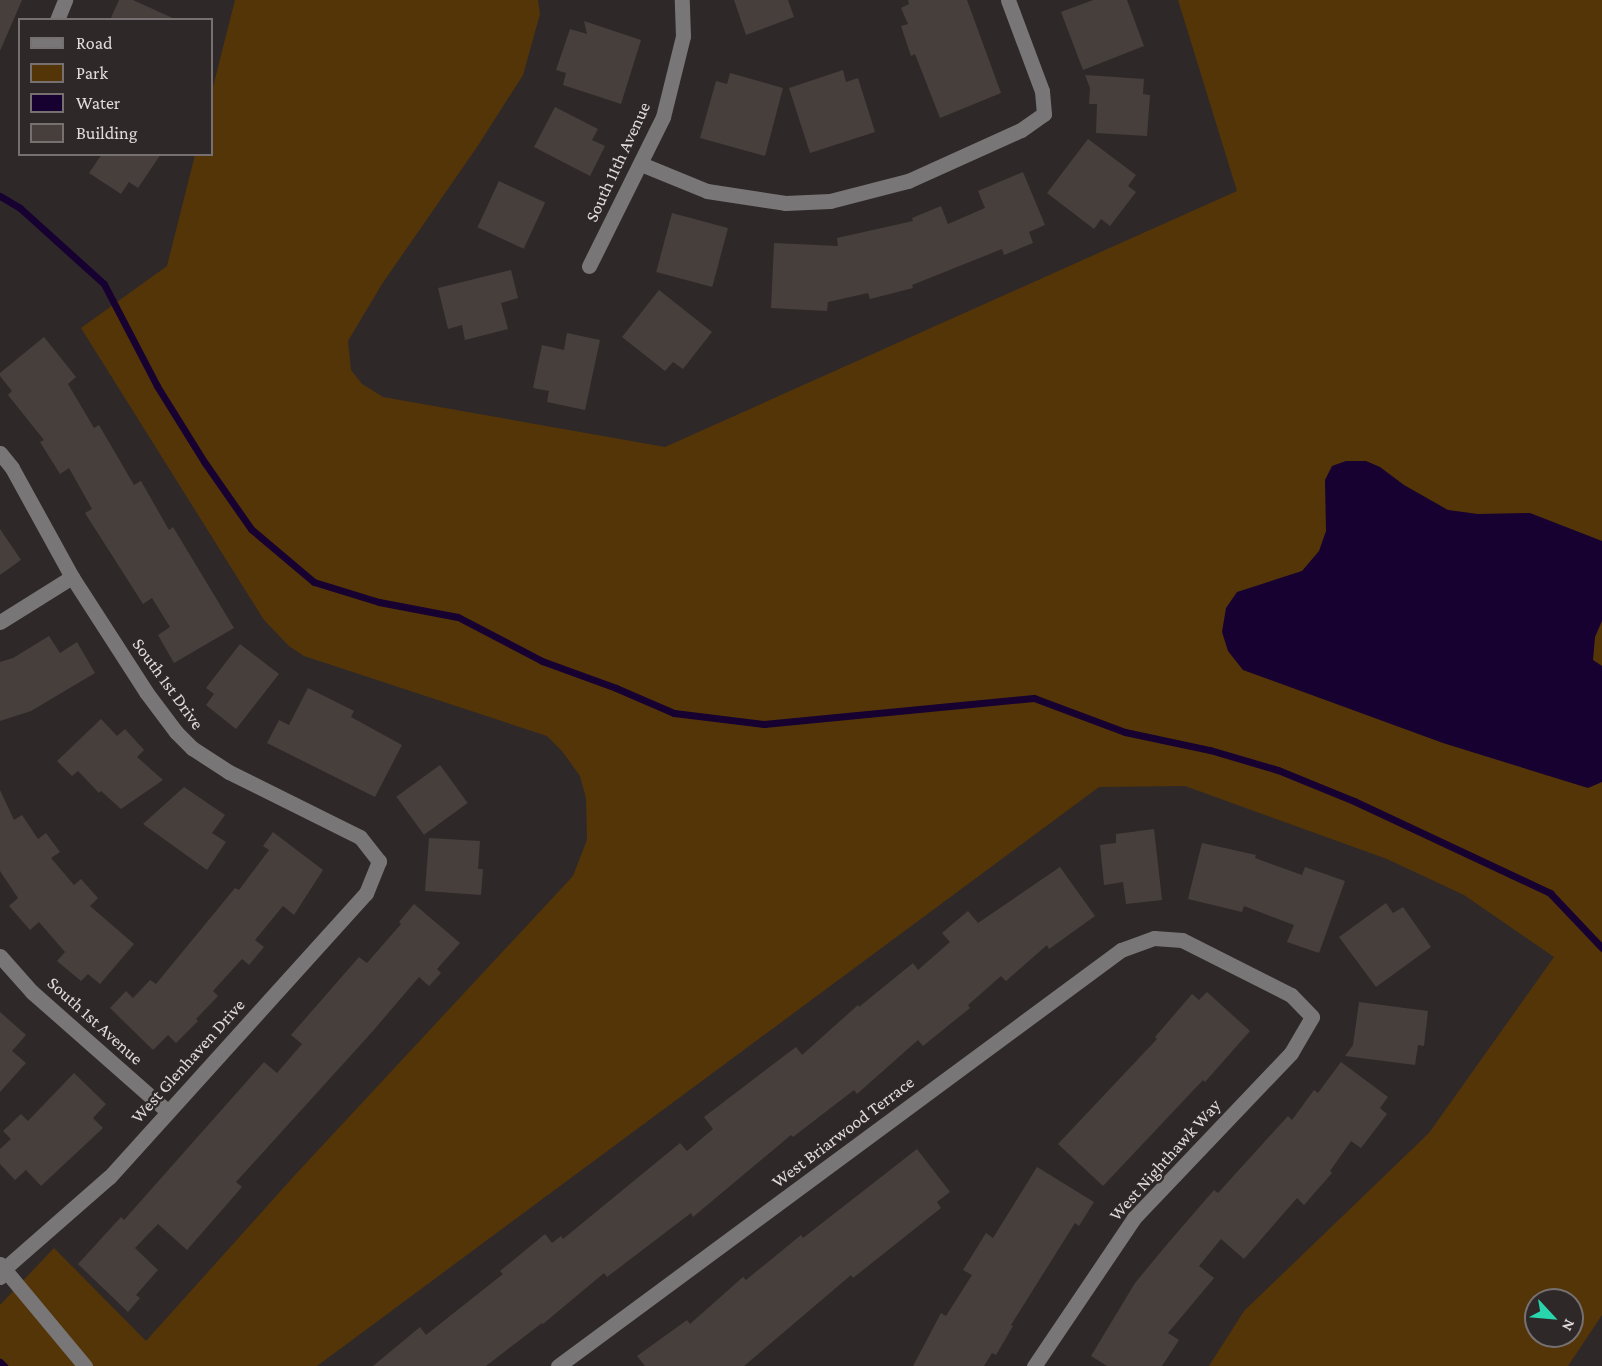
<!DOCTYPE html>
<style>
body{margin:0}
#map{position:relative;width:1602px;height:1366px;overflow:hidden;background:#2f2829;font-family:"Crimson Pro",serif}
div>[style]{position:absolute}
.green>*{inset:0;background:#543507}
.water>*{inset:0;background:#160131}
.stream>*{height:7px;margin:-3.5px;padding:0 3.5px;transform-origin:3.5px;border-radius:3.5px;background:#160131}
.building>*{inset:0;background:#463f3c;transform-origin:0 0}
.minor>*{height:15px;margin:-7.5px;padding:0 7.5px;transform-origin:7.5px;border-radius:7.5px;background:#797678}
span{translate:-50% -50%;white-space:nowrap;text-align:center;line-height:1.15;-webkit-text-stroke:5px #2f2829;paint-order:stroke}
.street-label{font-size:18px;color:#e0dbdc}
.legend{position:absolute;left:18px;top:18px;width:195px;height:138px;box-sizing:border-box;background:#2f2829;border:2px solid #767071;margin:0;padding:8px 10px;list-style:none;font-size:18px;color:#e0dbdc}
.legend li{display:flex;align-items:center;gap:12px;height:30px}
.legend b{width:30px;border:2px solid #767071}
.north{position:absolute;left:1524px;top:1288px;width:60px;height:60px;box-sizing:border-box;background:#2f2829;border:2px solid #767071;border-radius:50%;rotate:116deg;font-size:16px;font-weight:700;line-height:24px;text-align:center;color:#e0dbdc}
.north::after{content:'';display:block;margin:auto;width:21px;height:27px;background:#28d5ad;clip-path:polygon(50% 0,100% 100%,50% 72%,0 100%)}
</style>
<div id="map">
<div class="green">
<div style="clip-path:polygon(evenodd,235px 0,538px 0,540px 14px,523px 75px,477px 147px,382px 284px,348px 341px,351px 370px,362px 384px,383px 397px,665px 447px,1237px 191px,1178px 0,1602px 0,1602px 1315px,1568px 1366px,1209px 1366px,1244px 1311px,1429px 1133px,1554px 957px,1464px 895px,1387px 859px,1185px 786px,1099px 787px,317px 1366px,0 1366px,0 1305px,54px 1248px,146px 1341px,295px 1175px,573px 876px,587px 840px,586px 798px,580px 776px,562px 751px,547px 736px,304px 656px,289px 646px,264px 620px,81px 328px,167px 266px,195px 155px,212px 154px,212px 91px,235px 0,1536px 1300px,1572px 1300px,1572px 1336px,1536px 1336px,1536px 1300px)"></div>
</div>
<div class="water">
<div style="clip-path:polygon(1346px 461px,1366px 461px,1380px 467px,1404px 485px,1448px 510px,1478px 514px,1530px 513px,1602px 541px,1602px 621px,1595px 637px,1593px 660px,1602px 666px,1602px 782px,1588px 788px,1443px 743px,1243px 670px,1228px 651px,1222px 632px,1226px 608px,1237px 592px,1302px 571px,1319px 551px,1326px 531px,1325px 480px,1332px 466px)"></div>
</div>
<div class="stream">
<div style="left:0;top:196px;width:23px;rotate:31deg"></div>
<div style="left:20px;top:208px;width:113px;rotate:42.1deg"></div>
<div style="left:104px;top:284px;width:115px;rotate:62.5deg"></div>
<div style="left:157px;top:386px;width:91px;rotate:58.1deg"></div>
<div style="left:205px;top:463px;width:80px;rotate:55.1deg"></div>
<div style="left:251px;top:529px;width:82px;rotate:40.1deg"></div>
<div style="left:314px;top:582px;width:68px;rotate:17.1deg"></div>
<div style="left:379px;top:602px;width:80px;rotate:10.8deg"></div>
<div style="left:458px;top:617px;width:95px;rotate:27.6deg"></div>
<div style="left:542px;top:661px;width:79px;rotate:20deg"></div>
<div style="left:616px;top:688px;width:63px;rotate:23.3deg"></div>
<div style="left:674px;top:713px;width:91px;rotate:7deg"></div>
<div style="left:764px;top:724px;width:271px;rotate:-5.5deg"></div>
<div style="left:1034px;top:698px;width:97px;rotate:20.5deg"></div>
<div style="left:1125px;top:732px;width:87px;rotate:12deg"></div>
<div style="left:1210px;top:750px;width:71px;rotate:16.4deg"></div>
<div style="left:1278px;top:770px;width:82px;rotate:22.2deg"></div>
<div style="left:1354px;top:801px;width:217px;rotate:25.1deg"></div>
<div style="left:1550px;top:893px;width:76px;rotate:46.6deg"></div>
<div style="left:0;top:1362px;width:6px;rotate:45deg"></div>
</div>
<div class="building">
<div style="clip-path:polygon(0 0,22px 0,0 51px)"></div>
<div style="clip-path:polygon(119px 0,133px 0,177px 20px,110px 20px)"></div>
<div style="clip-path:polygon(734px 0,788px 0,794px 17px,746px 35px)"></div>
<div style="clip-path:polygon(908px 0,967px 0,1001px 93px,940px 118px,915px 54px,911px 56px,901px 26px,908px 24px,901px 8px,909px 4px)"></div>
<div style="clip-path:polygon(1093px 0,1127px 0,1144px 46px,1083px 70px,1061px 12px)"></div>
<div style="clip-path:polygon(584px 21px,641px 40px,621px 104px,563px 85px,566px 73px,556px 70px,570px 29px,587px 34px)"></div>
<div style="clip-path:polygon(843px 70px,846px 82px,858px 78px,875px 132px,810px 153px,789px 88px)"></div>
<div style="clip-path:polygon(730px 73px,783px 88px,765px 156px,700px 138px,716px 81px,727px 84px)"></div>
<div style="clip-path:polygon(1085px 75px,1144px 79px,1143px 94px,1150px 95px,1147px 136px,1096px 133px,1097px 104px,1089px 104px,1090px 88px)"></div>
<div style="clip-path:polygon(555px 107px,598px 129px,592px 140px,605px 146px,590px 176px,534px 147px)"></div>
<div style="clip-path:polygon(1088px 139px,1136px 175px,1128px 186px,1136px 192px,1110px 226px,1101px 219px,1094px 229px,1047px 193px)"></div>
<div style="clip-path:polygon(102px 154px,161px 154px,138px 188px,129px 182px,121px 194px,89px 173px)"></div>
<div style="clip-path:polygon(1023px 172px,1045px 225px,1029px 232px,1033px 243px,1004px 255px,1002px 249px,912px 285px,913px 288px,870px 299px,868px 293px,828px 302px,827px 311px,771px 308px,774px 243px,838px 246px,837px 238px,913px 221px,912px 218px,941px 206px,948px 224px,985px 208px,978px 191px)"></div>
<div style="left:499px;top:181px;width:51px;height:51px;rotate:25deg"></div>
<div style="left:672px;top:213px;width:58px;height:61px;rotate:15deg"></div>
<div style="clip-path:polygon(511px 270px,518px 298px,501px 303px,508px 329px,465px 340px,462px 325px,448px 329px,438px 288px)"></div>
<div style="clip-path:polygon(659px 290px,712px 332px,683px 369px,673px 362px,665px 371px,622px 337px)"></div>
<div style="clip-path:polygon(567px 333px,600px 340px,585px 410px,547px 402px,549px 391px,533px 388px,542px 345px,564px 350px)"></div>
<div style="clip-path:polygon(44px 337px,76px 377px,68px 384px,94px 428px,99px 425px,134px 485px,141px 481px,169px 530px,173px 527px,234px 628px,174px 663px,158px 635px,170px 627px,152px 598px,143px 604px,85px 513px,92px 509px,69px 468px,60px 474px,40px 442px,44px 440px,8px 395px,12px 391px,0 376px,0 373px)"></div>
<div style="clip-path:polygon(0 529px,21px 560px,0 575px)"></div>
<div style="clip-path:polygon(49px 636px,60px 653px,77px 642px,95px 673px,31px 711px,0 721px,0 662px,13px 658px)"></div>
<div style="clip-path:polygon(240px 644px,279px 674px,236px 729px,206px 705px,214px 694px,206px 688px)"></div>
<div style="clip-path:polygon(308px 688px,354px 711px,351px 717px,402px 745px,375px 797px,267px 743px,279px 720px,289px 725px)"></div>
<div style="clip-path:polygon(101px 719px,117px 736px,125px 729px,144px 750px,137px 757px,163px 780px,121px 809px,101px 791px,99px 793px,78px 771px,72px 776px,57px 761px)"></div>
<div style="left:440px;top:765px;width:47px;height:54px;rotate:54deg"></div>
<div style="clip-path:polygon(184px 787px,225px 815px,212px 833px,226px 842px,207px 870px,143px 824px)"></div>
<div style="clip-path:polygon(0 790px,14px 820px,22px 815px,38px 839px,46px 833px,60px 852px,51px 858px,74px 885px,81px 879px,98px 898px,90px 906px,134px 944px,100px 984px,88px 974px,81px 981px,57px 961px,65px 952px,39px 922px,30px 930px,9px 906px,18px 898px,0 871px)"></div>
<div style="clip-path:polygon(1154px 829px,1162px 900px,1126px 904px,1123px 882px,1104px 885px,1100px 845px,1116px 843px,1116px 834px)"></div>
<div style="clip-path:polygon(273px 832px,323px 870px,294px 915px,283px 906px,255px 940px,264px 947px,249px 965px,242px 959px,213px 991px,218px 996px,196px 1019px,198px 1021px,176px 1043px,168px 1035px,153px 1050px,110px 1008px,126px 991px,133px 998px,150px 980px,156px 984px,235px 888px,239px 890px,269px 850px,263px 846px)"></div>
<div style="clip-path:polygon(429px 838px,480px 841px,478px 869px,483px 869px,481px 895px,425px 891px)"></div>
<div style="clip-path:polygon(1202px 843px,1256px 855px,1255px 858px,1302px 875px,1305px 867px,1345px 881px,1319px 953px,1287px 942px,1294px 925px,1244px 906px,1242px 912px,1188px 899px)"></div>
<div style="clip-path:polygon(1060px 867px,1095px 916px,1049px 949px,1047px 945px,1006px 981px,1001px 976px,968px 1005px,970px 1008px,923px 1046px,918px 1040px,857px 1094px,854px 1090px,793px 1137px,791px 1135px,693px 1217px,691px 1213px,607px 1277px,604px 1273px,543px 1324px,542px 1323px,486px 1366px,373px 1366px,420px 1327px,426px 1335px,503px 1274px,500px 1271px,545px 1234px,552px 1243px,561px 1236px,563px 1239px,680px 1143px,687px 1151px,713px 1129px,704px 1117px,796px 1047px,802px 1055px,858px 1005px,859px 1007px,913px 963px,918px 970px,950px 942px,942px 933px,968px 911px,978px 923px)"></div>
<div style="clip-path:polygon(1386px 903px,1393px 913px,1403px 907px,1431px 947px,1376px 987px,1339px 937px)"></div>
<div style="clip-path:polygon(414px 904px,460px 943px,437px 969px,441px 973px,429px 986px,419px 977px,372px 1032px,236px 1182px,242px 1187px,187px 1250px,158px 1224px,135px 1248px,158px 1270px,136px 1295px,140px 1298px,128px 1312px,78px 1264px,121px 1217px,124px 1220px,264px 1062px,277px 1073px,302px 1044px,291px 1035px,359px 957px,367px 963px,401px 924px,399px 922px)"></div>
<div style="clip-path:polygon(1207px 992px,1250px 1031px,1205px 1082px,1203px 1080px,1103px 1186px,1058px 1144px,1157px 1039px,1155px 1037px,1192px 994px,1199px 1000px)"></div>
<div style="clip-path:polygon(1359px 1002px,1428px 1011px,1424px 1046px,1418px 1045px,1415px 1065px,1345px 1056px,1353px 1045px)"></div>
<div style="clip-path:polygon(0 1012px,26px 1035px,12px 1051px,26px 1063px,0 1092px)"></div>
<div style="clip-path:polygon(1341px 1062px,1388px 1097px,1380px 1108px,1387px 1114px,1361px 1148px,1351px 1141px,1330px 1171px,1332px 1173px,1304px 1205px,1297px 1198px,1244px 1259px,1221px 1239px,1199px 1266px,1214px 1278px,1168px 1333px,1179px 1340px,1162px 1366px,1107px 1366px,1091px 1356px,1135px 1283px,1169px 1242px,1214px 1190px,1218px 1193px,1288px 1116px,1292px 1120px,1314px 1090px,1318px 1093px)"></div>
<div style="clip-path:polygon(74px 1073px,106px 1104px,93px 1118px,103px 1128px,41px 1186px,26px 1170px,15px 1180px,0 1164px,0 1149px,11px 1139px,3px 1131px,21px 1114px,28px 1121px)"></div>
<div style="clip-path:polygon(917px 1149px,950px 1192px,937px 1202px,941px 1208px,853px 1278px,851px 1275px,744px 1366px,645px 1366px,637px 1356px,687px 1320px,690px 1324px,743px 1277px,746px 1280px,801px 1235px,803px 1238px)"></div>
<div style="clip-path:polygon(1037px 1167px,1094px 1202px,1079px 1226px,1075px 1223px,1011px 1325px,1013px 1326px,996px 1355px,992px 1353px,984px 1366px,913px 1366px,941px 1313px,946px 1316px,972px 1275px,963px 1270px,986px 1233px,993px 1238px)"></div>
</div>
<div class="minor">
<div style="left:57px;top:20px;width:22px;rotate:-68deg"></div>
<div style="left:641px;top:164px;width:71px;rotate:22.2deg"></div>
<div style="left:707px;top:191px;width:79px;rotate:8.7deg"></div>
<div style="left:785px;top:203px;width:45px;rotate:-2.5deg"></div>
<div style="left:830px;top:201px;width:81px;rotate:-14.4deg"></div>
<div style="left:908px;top:181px;width:124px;rotate:-24.3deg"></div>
<div style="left:1021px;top:130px;width:28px;rotate:-35deg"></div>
<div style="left:1044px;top:114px;width:23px;rotate:-95deg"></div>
<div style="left:1042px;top:91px;width:97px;rotate:-110.5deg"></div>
<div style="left:589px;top:266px;width:166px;rotate:-63.6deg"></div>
<div style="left:663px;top:117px;width:83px;rotate:-76.1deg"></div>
<div style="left:683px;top:36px;width:36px;rotate:-92deg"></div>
<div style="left:0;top:453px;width:19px;rotate:51deg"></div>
<div style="left:12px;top:468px;width:124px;rotate:61.2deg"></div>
<div style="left:72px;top:577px;width:137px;rotate:57.2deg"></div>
<div style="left:146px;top:692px;width:50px;rotate:53.1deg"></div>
<div style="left:176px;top:732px;width:23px;rotate:45deg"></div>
<div style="left:192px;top:748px;width:44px;rotate:33deg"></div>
<div style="left:229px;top:772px;width:146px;rotate:26.4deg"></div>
<div style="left:360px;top:837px;width:31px;rotate:52deg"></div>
<div style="left:379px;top:861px;width:35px;rotate:112deg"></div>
<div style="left:366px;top:893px;width:383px;rotate:132.1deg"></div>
<div style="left:109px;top:1177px;width:140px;rotate:138.8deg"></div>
<div style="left:4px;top:1269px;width:9px;rotate:117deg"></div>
<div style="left:0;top:622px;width:85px;rotate:-32deg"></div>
<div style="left:0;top:956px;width:48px;rotate:48.4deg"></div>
<div style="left:32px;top:992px;width:181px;rotate:41.4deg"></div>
<div style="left:0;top:1264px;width:133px;rotate:50.2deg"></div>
<div style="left:558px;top:1366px;width:700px;rotate:-36.46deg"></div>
<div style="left:1121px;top:950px;width:35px;rotate:-20deg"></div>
<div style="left:1154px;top:938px;width:28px;rotate:4deg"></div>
<div style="left:1182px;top:940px;width:122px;rotate:26.8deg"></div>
<div style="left:1291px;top:995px;width:30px;rotate:46deg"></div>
<div style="left:1312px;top:1017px;width:42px;rotate:120.3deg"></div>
<div style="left:1291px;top:1053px;width:228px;rotate:133.6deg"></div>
<div style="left:1134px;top:1218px;width:179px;rotate:124deg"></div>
</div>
<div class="street-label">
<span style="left:618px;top:162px;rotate:-65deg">South 11th Avenue</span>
<span style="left:168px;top:684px;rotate:54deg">South 1st Drive</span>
<span style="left:95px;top:1021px;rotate:42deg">South 1st Avenue</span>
<span style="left:188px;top:1061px;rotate:-48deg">West Glenhaven Drive</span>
<span style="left:843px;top:1132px;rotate:-37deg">West Briarwood Terrace</span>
<span style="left:1165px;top:1160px;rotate:-48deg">West Nighthawk Way</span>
</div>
<ul class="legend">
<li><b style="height:8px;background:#797678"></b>Road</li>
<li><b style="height:16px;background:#543507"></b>Park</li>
<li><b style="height:16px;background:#160131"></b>Water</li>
<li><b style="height:16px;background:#463f3c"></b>Building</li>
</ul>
<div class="north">N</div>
</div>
